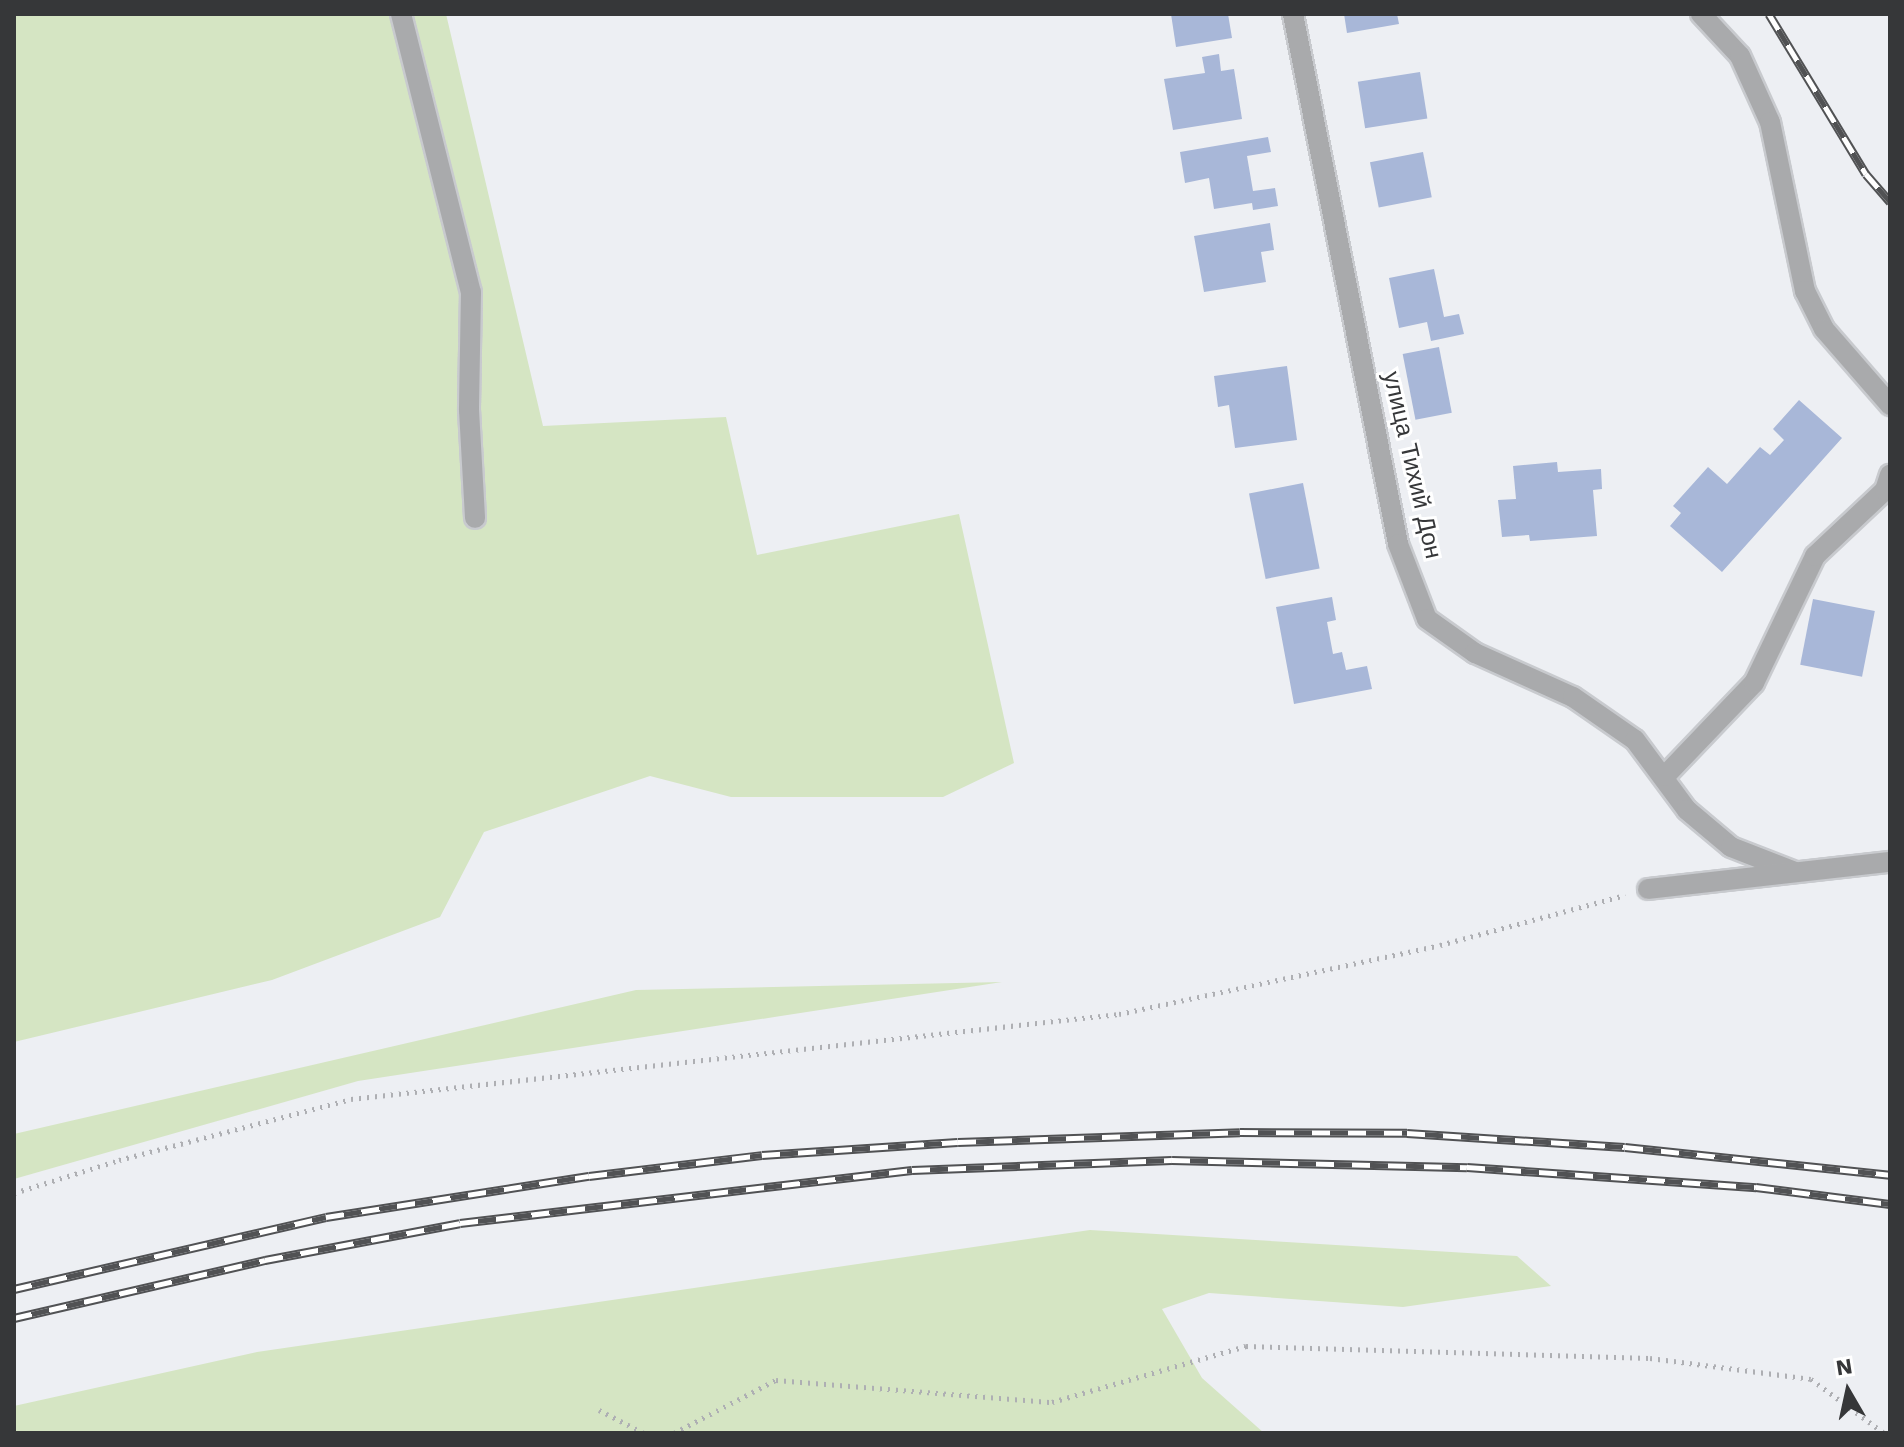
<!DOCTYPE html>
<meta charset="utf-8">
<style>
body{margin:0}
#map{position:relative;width:1904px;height:1447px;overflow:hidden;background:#edeff3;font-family:"Work Sans",sans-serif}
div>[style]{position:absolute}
.green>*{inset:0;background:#d5e5c3}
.building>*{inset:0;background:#a8b7d8;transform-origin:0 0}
.path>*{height:5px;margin-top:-2.5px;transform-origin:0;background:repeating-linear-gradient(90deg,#aeafb3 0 2px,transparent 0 8px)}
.roads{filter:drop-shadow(2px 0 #c8cace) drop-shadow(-2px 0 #c8cace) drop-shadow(0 2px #c8cace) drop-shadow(0 -2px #c8cace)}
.service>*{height:20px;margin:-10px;padding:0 10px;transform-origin:10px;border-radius:10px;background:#a9aaac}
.minor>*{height:20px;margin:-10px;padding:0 10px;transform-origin:10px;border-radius:10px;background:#a9aaac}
.rail>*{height:9px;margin-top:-4.5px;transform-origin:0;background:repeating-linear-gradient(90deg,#fff 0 18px,#515254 0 36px);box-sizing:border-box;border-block:2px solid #515254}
span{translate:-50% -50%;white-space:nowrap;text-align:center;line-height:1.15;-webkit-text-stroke:6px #fff;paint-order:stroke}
.street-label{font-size:24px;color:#363739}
.frame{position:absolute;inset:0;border:16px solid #363739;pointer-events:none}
.north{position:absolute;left:1808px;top:1351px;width:80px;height:80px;-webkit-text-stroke:6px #fff;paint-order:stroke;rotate:351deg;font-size:22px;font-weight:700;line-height:32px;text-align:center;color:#363739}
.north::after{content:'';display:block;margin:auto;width:28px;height:36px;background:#363739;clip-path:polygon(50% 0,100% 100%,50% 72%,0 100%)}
</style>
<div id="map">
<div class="green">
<div style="clip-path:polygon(14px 14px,446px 14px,543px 426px,726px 417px,757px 555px,959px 514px,1014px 763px,943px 797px,731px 797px,650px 776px,484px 832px,440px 917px,272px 980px,14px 1042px)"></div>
<div style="clip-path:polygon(1002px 982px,358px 1081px,14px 1179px,14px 1134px,636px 990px)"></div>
<div style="clip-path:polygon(1090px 1230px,1517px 1256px,1551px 1286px,1403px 1307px,1209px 1293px,1162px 1309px,1202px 1378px,1264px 1433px,14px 1433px,14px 1406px,257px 1352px)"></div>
</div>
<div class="building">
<div style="clip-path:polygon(1171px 14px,1228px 14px,1232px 38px,1176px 47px)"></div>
<div style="clip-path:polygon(1344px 14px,1397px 14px,1399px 24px,1347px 33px)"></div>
<div style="clip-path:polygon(1219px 54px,1221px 71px,1234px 69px,1242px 119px,1173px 130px,1164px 79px,1205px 73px,1202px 57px)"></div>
<div style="left:1420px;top:72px;width:47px;height:63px;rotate:81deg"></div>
<div style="clip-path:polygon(1268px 137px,1271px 152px,1247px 156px,1253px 191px,1275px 188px,1278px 206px,1253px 210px,1252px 203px,1214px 209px,1209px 178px,1185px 183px,1180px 152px)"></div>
<div style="left:1423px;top:152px;width:46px;height:54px;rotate:79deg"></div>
<div style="clip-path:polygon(1270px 223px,1274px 250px,1261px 252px,1266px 282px,1204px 292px,1194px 236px)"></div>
<div style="clip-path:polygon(1434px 269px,1444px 317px,1459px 314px,1464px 334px,1431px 341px,1427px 322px,1399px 328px,1389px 278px)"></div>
<div style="left:1439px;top:347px;width:67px;height:37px;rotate:79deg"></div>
<div style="clip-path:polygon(1287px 366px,1297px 440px,1235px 448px,1229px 405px,1218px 407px,1214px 376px)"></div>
<div style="clip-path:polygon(1799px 400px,1842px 438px,1722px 572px,1670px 526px,1681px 513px,1673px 506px,1708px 467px,1727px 484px,1760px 447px,1770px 455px,1784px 440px,1773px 429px)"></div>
<div style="clip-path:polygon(1557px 462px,1558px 472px,1601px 469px,1602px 489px,1593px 490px,1597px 536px,1530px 541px,1529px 535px,1502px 537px,1498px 500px,1516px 499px,1513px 466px)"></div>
<div style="left:1303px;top:483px;width:87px;height:55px;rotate:79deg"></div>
<div style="clip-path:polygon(1332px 597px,1336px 620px,1327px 622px,1333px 654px,1342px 652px,1346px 670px,1367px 666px,1372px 689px,1294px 704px,1276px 607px)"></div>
<div style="left:1813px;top:599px;width:63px;height:67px;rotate:11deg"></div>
</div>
<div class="path">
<div style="left:14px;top:1193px;width:110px;rotate:-17.4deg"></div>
<div style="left:119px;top:1160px;width:240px;rotate:-14.7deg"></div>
<div style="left:351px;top:1099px;width:773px;rotate:-6.32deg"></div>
<div style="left:1119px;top:1014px;width:328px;rotate:-12.1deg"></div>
<div style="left:1440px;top:945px;width:192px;rotate:-15.1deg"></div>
<div style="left:599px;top:1410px;width:51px;rotate:27.1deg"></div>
<div style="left:674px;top:1433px;width:115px;rotate:-27.5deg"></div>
<div style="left:776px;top:1380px;width:277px;rotate:4.6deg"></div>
<div style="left:1052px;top:1402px;width:202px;rotate:-16.1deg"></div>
<div style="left:1246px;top:1346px;width:404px;rotate:1.7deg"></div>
<div style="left:1650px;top:1358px;width:162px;rotate:7.4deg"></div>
<div style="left:1811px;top:1379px;width:91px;rotate:36.5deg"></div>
</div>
<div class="roads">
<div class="service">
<div style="left:401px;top:14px;width:287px;rotate:75.9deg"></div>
<div style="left:471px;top:292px;width:118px;rotate:91deg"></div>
<div style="left:469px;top:410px;width:108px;rotate:86.8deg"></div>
</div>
<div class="minor">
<div style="left:1293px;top:14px;width:540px;rotate:78.79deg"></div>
<div style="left:1398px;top:544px;width:80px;rotate:68.9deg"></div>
<div style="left:1427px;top:619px;width:59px;rotate:35.3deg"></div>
<div style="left:1475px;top:653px;width:107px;rotate:24.2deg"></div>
<div style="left:1573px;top:697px;width:75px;rotate:34.7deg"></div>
<div style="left:1635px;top:740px;width:87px;rotate:53.4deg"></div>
<div style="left:1687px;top:810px;width:57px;rotate:40.1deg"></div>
<div style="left:1731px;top:847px;width:69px;rotate:21.3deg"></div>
<div style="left:1701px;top:14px;width:57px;rotate:47.1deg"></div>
<div style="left:1740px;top:56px;width:72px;rotate:65.6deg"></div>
<div style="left:1770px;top:122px;width:173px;rotate:78.3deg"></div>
<div style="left:1805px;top:291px;width:42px;rotate:63.4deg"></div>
<div style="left:1824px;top:329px;width:101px;rotate:49deg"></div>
<div style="left:1665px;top:776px;width:129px;rotate:-46.3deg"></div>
<div style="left:1754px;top:683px;width:141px;rotate:-64.3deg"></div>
<div style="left:1815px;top:556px;width:96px;rotate:-43.3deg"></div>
<div style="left:1885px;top:490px;width:16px;rotate:-72deg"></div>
<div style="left:1648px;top:889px;width:244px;rotate:-6.4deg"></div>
</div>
</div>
<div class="rail">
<div style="left:1769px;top:14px;width:187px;rotate:58.8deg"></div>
<div style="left:1866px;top:174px;width:37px;rotate:49deg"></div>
<div style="left:14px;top:1289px;width:320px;rotate:-13deg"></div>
<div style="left:326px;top:1217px;width:266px;rotate:-8.9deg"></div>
<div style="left:589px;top:1176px;width:174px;rotate:-6.9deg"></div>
<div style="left:762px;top:1155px;width:196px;rotate:-3.8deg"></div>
<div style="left:958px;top:1142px;width:282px;rotate:-2deg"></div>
<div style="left:1240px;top:1132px;width:167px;rotate:0.3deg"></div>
<div style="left:1407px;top:1133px;width:218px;rotate:3.7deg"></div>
<div style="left:1625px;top:1147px;width:266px;rotate:6deg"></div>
<div style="left:14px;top:1318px;width:258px;rotate:-13deg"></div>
<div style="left:265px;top:1260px;width:198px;rotate:-10.7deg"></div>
<div style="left:460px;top:1223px;width:455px;rotate:-6.7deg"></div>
<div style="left:912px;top:1170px;width:260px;rotate:-2.2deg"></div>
<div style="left:1172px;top:1160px;width:295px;rotate:1.4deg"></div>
<div style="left:1467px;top:1167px;width:290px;rotate:4deg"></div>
<div style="left:1756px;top:1187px;width:135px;rotate:7.2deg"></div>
</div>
<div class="street-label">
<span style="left:1412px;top:465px;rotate:77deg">улица Тихий Дон</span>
</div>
<div class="frame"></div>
<div class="north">N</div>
</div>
